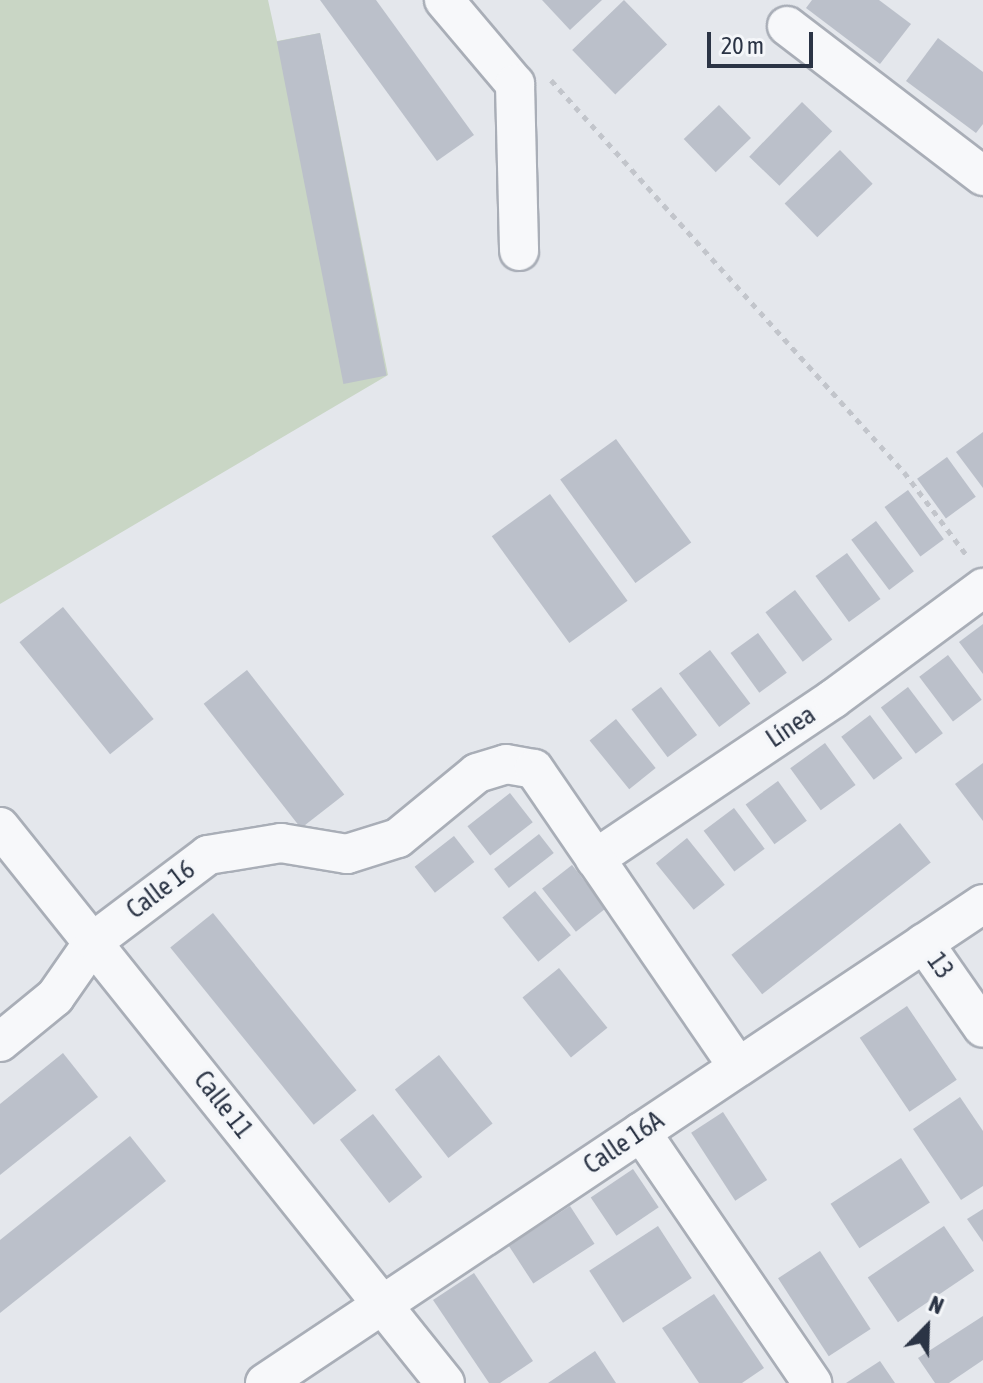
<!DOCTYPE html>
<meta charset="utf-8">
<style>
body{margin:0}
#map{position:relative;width:983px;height:1383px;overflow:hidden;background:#e4e7ec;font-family:"Asap Condensed",sans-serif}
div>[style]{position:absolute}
.green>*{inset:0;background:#c9d6c5}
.building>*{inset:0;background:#bbc0ca;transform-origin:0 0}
.path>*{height:5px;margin-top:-2.5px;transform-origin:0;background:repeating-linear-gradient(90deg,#c2c5cb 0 6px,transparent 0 12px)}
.roads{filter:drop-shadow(2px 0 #a9aeb7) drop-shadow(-2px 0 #a9aeb7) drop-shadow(0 2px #a9aeb7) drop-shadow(0 -2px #a9aeb7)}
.minor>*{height:38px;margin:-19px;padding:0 19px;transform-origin:19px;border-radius:19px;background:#f7f8fa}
span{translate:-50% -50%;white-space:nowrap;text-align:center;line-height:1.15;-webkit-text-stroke:7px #f4f6f9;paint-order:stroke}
.street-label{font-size:26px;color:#2b3445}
.north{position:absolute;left:887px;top:1287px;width:80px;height:80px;-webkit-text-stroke:6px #f4f6f9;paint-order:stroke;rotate:23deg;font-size:22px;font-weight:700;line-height:32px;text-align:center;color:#2b3445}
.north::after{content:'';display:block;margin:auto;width:28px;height:36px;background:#2b3445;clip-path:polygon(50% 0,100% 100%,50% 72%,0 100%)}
.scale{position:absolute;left:707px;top:32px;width:106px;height:36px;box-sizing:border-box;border:4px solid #2b3445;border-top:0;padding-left:10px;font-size:24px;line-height:28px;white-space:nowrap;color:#2b3445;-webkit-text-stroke:6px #f4f6f9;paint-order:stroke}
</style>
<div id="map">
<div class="green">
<div style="clip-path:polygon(0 0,268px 0,277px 41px,320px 33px,388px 375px,0 604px)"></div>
</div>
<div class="building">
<div style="clip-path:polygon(320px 0,376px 0,474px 135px,437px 161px)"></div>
<div style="clip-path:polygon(542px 0,602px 0,570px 30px)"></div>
<div style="left:624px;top:0;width:62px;height:72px;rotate:46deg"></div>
<div style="clip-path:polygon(812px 0,879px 0,911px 24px,880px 64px,806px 8px)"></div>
<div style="left:320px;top:33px;width:349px;height:44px;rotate:79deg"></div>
<div style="clip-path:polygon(938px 38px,983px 72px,983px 124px,976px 133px,906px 81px)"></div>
<div style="left:802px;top:102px;width:42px;height:76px;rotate:44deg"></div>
<div style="left:719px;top:105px;width:46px;height:49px;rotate:46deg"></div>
<div style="left:840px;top:150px;width:47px;height:77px;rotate:46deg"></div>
<div style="clip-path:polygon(983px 432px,983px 488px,956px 452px)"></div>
<div style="left:616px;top:439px;width:128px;height:69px;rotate:54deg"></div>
<div style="left:947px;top:457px;width:49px;height:37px;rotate:54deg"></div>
<div style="left:908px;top:490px;width:61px;height:29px;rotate:54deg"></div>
<div style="left:550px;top:494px;width:132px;height:72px;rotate:54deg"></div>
<div style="left:876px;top:521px;width:63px;height:31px;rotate:53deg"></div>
<div style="left:847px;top:553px;width:57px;height:39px;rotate:54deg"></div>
<div style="left:795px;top:590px;width:62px;height:37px;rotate:53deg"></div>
<div style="left:63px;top:607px;width:144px;height:56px;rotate:51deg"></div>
<div style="clip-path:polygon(983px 624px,983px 674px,959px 642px)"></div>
<div style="left:758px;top:633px;width:49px;height:34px;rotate:54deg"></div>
<div style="left:710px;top:650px;width:67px;height:39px;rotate:53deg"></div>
<div style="left:948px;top:655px;width:56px;height:36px;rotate:53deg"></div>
<div style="left:247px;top:670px;width:158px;height:55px;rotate:52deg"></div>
<div style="left:661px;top:687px;width:60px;height:37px;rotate:53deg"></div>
<div style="left:908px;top:687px;width:58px;height:34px;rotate:53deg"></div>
<div style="left:870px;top:715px;width:54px;height:36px;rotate:53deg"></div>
<div style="left:616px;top:719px;width:63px;height:34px;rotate:51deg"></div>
<div style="left:825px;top:743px;width:52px;height:43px;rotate:54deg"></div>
<div style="clip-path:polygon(983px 763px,983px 821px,955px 784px)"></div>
<div style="left:778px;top:781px;width:49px;height:40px;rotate:54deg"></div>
<div style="left:510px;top:793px;width:37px;height:54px;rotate:52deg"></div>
<div style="left:734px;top:808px;width:51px;height:38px;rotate:53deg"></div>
<div style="left:900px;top:823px;width:50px;height:214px;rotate:52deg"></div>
<div style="left:539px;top:834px;width:24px;height:57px;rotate:52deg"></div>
<div style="left:454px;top:836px;width:33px;height:50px;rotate:52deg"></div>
<div style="left:687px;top:838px;width:60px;height:40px;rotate:51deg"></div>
<div style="left:572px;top:865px;width:55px;height:38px;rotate:52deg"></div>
<div style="left:535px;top:891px;width:57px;height:42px;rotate:51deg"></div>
<div style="left:213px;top:913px;width:228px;height:55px;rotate:51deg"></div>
<div style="left:559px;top:968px;width:77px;height:47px;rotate:51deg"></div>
<div style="left:907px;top:1006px;width:89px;height:57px;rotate:56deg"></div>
<div style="clip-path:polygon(63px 1053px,98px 1097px,0 1175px,0 1104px)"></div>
<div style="left:439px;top:1055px;width:87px;height:56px;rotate:52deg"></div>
<div style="clip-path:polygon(960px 1097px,983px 1131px,983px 1186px,961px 1200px,913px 1129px)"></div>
<div style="left:723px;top:1112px;width:81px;height:38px;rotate:57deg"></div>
<div style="left:373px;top:1114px;width:80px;height:42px;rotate:52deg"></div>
<div style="clip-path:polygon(130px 1136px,166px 1181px,0 1313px,0 1240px)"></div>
<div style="left:901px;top:1158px;width:53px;height:84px;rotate:57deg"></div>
<div style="left:633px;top:1169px;width:46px;height:51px;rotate:56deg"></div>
<div style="left:570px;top:1206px;width:45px;height:73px;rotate:57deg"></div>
<div style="clip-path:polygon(983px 1209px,983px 1242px,967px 1219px)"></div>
<div style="left:658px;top:1226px;width:62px;height:82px;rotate:57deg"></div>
<div style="left:944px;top:1226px;width:54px;height:92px;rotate:56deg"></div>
<div style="left:820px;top:1251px;width:93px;height:50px;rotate:57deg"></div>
<div style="clip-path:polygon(474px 1273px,533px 1361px,500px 1383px,489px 1383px,433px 1300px)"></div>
<div style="clip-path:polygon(714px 1294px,764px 1368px,742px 1383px,699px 1383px,662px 1328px)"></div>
<div style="clip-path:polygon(983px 1316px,983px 1360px,949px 1383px,935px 1383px,918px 1358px)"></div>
<div style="clip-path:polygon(595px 1351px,616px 1383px,548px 1383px)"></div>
<div style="clip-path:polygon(880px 1361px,895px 1383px,846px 1383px)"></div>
</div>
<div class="path">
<div style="left:551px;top:80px;width:528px;rotate:48deg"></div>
<div style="left:904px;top:472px;width:106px;rotate:53deg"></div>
</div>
<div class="roads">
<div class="minor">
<div style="left:444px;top:0;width:110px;rotate:49.8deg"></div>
<div style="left:515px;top:84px;width:167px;rotate:88.6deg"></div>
<div style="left:787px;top:26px;width:247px;rotate:37.4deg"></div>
<div style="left:0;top:827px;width:712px;rotate:51.33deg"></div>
<div style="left:595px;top:859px;width:287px;rotate:-33.9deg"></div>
<div style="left:833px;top:699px;width:187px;rotate:-36.5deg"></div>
<div style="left:924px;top:943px;width:103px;rotate:55.2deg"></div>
<div style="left:0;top:1042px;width:71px;rotate:-39.3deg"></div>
<div style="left:55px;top:997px;width:68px;rotate:-55.1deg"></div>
<div style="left:94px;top:941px;width:143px;rotate:-37deg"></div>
<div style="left:208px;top:855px;width:74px;rotate:-9.3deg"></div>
<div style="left:281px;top:843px;width:67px;rotate:9.5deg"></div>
<div style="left:347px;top:854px;width:53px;rotate:-17.4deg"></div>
<div style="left:398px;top:838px;width:102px;rotate:-39.4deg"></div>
<div style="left:477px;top:773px;width:30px;rotate:-17deg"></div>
<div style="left:506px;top:764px;width:28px;rotate:10deg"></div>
<div style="left:534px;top:769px;width:361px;rotate:55.6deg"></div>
<div style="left:641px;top:1132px;width:304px;rotate:55.7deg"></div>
<div style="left:265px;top:1383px;width:863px;rotate:-33.71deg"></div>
</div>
</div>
<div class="street-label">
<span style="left:791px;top:727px;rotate:-34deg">Línea</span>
<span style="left:161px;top:890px;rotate:-37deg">Calle 16</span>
<span style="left:940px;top:966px;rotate:55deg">13</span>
<span style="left:223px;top:1105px;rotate:52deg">Calle 11</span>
<span style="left:624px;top:1143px;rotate:-34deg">Calle 16A</span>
</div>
<div class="north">N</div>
<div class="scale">20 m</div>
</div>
